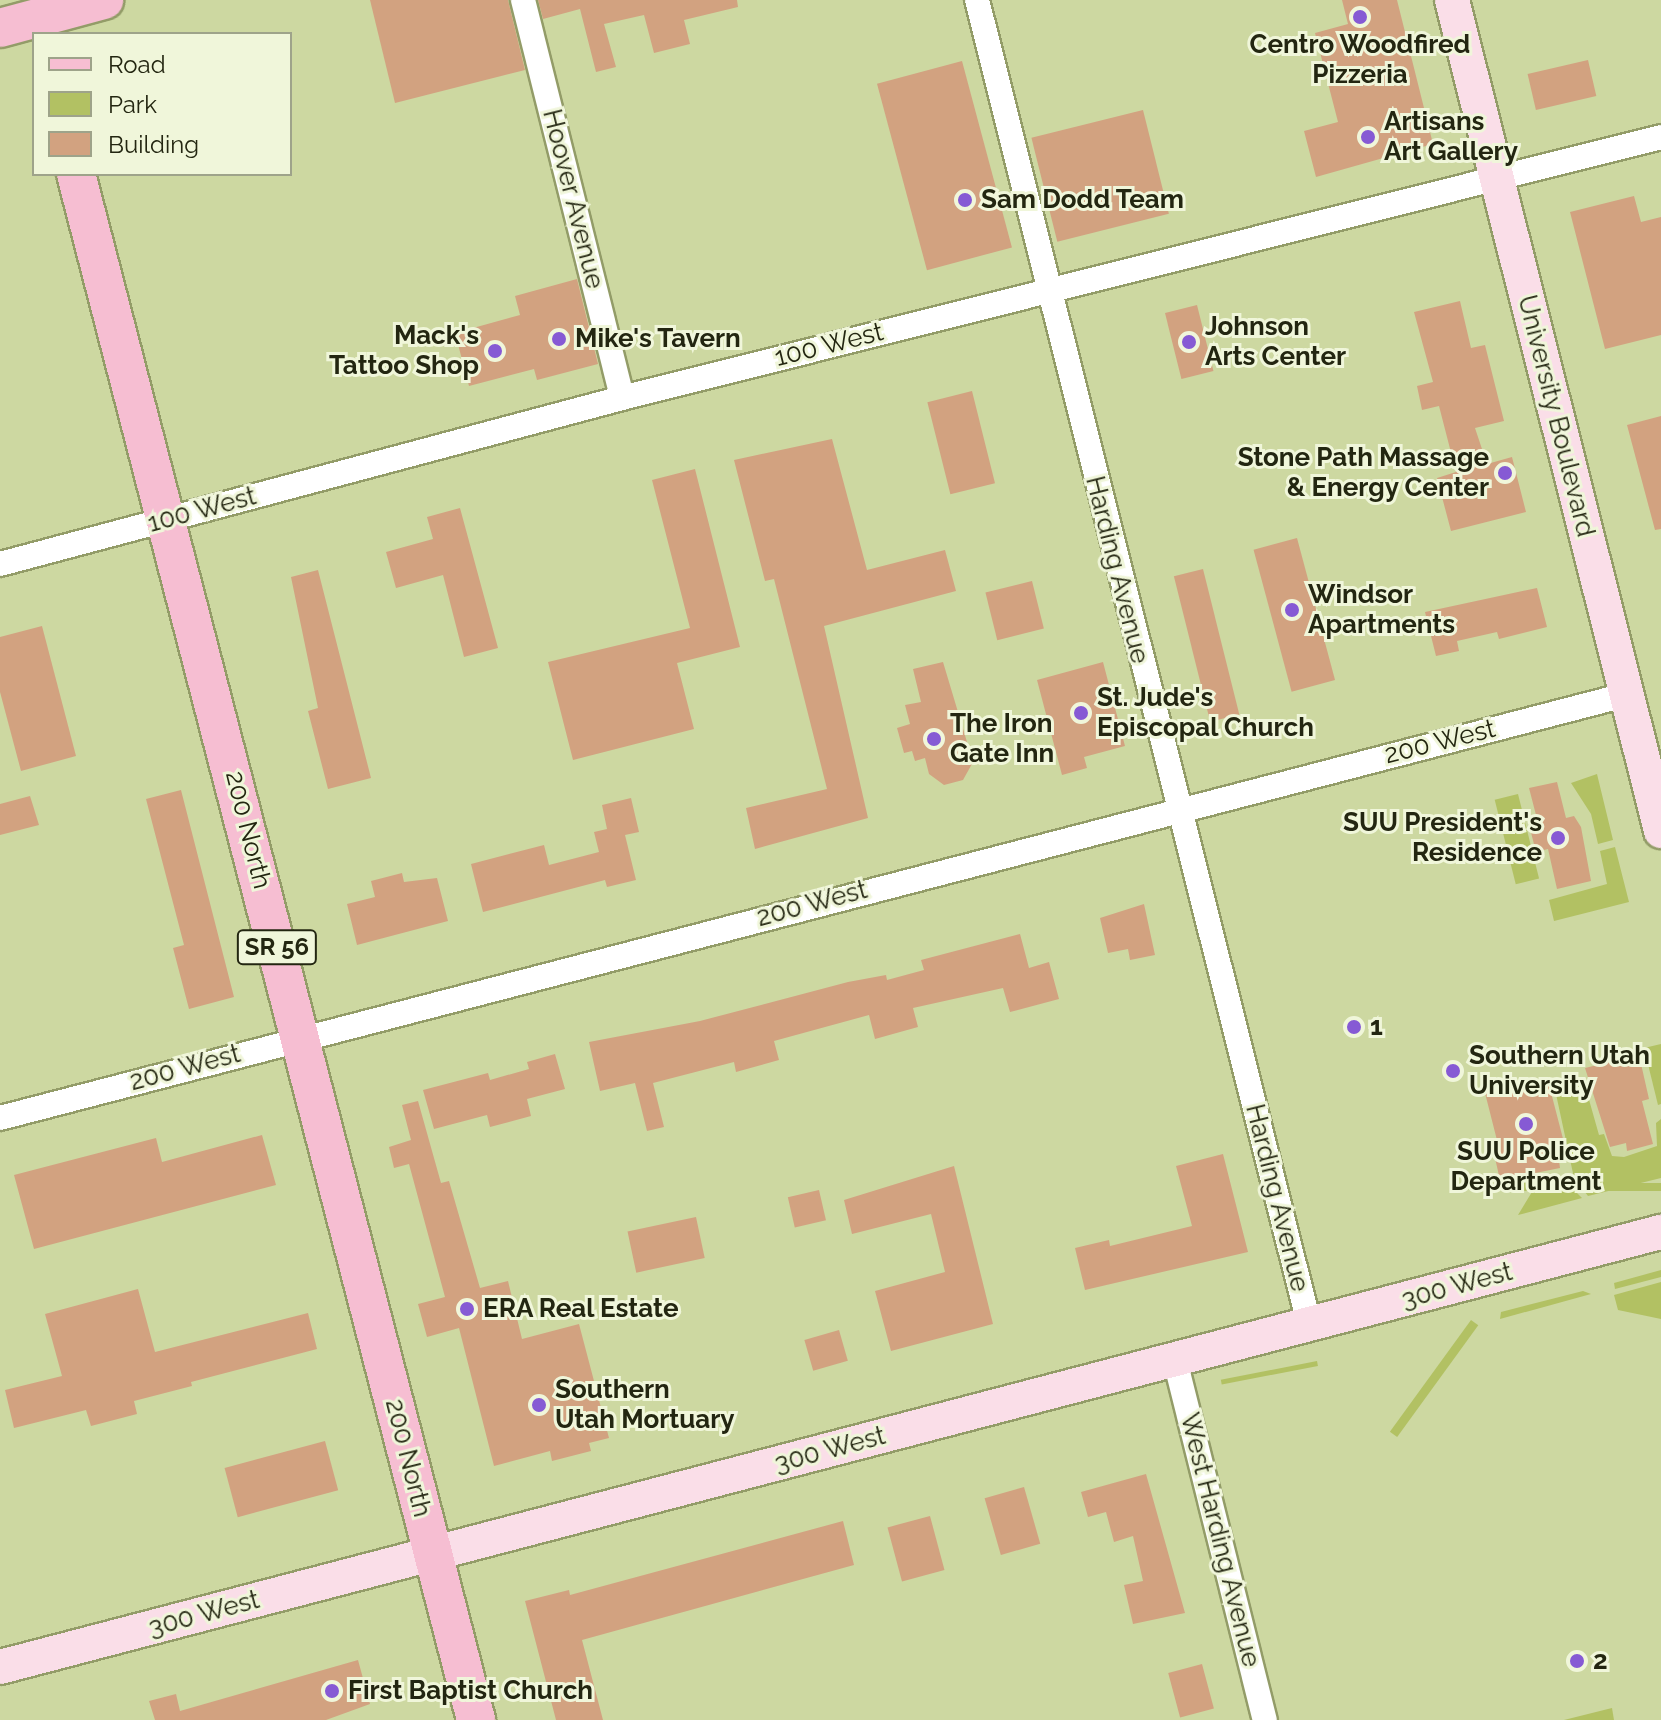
<!DOCTYPE html>
<style>
body{margin:0}
#map{position:relative;width:1661px;height:1720px;overflow:hidden;background:#cdd8a1;font-family:Raleway,sans-serif}
div>[style]{position:absolute}
.green>*{inset:0;background:#b2c163;transform-origin:0 0}
.building>*{inset:0;background:#d2a280;transform-origin:0 0}
.roads{filter:drop-shadow(2px 0 #939c68) drop-shadow(-2px 0 #939c68) drop-shadow(0 2px #939c68) drop-shadow(0 -2px #939c68)}
.street>*{height:24px;margin:-12px;padding:0 12px;transform-origin:12px;border-radius:12px;background:#fff}
.secondary>*{height:34px;margin:-17px;padding:0 17px;transform-origin:17px;border-radius:17px;background:#fadee8}
.primary>*{height:38px;margin:-19px;padding:0 19px;transform-origin:19px;border-radius:19px;background:#f6bed2}
.dots>*{width:22px;height:22px;translate:-50% -50%;box-sizing:border-box;border:4px solid #f0f6da;border-radius:50%}
span{translate:-50% -50%;white-space:nowrap;text-align:center;line-height:1.15;-webkit-text-stroke:6px #f0f6da;paint-order:stroke}
.shield-label span{padding:2px 6px;background:#f0f6da;border:2px solid;border-radius:6px;-webkit-text-stroke-width:0}
.shield-label{font-size:24px;color:#232611;font-weight:700}
.poi-label{font-size:26px;color:#232611;font-weight:700}
.left{translate:0 -50%;text-align:left}
.right{translate:-100% -50%;text-align:right}
.street-label{font-size:26px;color:#232611}
.legend{position:absolute;left:32px;top:32px;width:260px;height:144px;box-sizing:border-box;background:#f0f6da;border:2px solid #9ea38a;margin:0;padding:10px 14px;list-style:none;font-size:24px;color:#232611}
.legend li{display:flex;align-items:center;gap:16px;height:40px}
.legend b{width:40px;border:2px solid #9ea38a}
</style>
<div id="map">
<div class="green">
<div style="clip-path:polygon(1597px 774px,1613px 840px,1598px 844px,1591px 814px,1571px 783px)"></div>
<div style="left:1518px;top:794px;width:87px;height:24px;rotate:76deg"></div>
<div style="clip-path:polygon(1615px 847px,1629px 902px,1554px 921px,1549px 900px,1607px 884px,1600px 851px)"></div>
<div style="clip-path:polygon(1661px 1044px,1661px 1104px,1658px 1105px,1644px 1048px)"></div>
<div style="clip-path:polygon(1584px 1082px,1599px 1135px,1604px 1134px,1612px 1156px,1624px 1157px,1657px 1146px,1656px 1123px,1661px 1119px,1661px 1178px,1588px 1196px,1574px 1178px,1556px 1094px,1560px 1088px)"></div>
<div style="clip-path:polygon(1549px 1181px,1566px 1182px,1582px 1198px,1518px 1215px,1535px 1187px,1550px 1186px)"></div>
<div style="left:1661px;top:1183px;width:8px;height:148px;rotate:90deg"></div>
<div style="clip-path:polygon(1661px 1270px,1661px 1277px,1615px 1289px,1614px 1283px)"></div>
<div style="clip-path:polygon(1661px 1282px,1661px 1319px,1618px 1310px,1614px 1295px)"></div>
<div style="clip-path:polygon(1583px 1291px,1591px 1294px,1500px 1319px,1501px 1312px)"></div>
<div style="left:1471px;top:1320px;width:9px;height:138px;rotate:36deg"></div>
<div style="left:1317px;top:1361px;width:5px;height:98px;rotate:79deg"></div>
<div style="clip-path:polygon(1612px 1708px,1614px 1720px,1564px 1720px)"></div>
</div>
<div class="building">
<div style="clip-path:polygon(370px 0,508px 0,525px 70px,395px 103px)"></div>
<div style="clip-path:polygon(538px 0,737px 0,738px 7px,684px 20px,690px 44px,654px 53px,644px 15px,604px 24px,616px 67px,596px 72px,580px 9px,543px 19px)"></div>
<div style="clip-path:polygon(1342px 0,1397px 0,1433px 144px,1316px 177px,1304px 131px,1338px 122px,1315px 33px,1348px 24px)"></div>
<div style="left:1588px;top:60px;width:37px;height:62px;rotate:77deg"></div>
<div style="left:962px;top:61px;width:193px;height:88px;rotate:75deg"></div>
<div style="left:1143px;top:110px;width:107px;height:115px;rotate:76deg"></div>
<div style="clip-path:polygon(1634px 196px,1641px 222px,1661px 217px,1661px 335px,1605px 349px,1570px 212px)"></div>
<div style="clip-path:polygon(577px 279px,598px 364px,537px 380px,534px 369px,469px 386px,455px 333px,520px 315px,515px 296px)"></div>
<div style="clip-path:polygon(1460px 301px,1471px 348px,1485px 345px,1504px 421px,1475px 428px,1487px 464px,1512px 457px,1526px 512px,1451px 531px,1437px 478px,1456px 472px,1439px 406px,1422px 410px,1417px 386px,1433px 382px,1414px 312px)"></div>
<div style="left:1197px;top:305px;width:68px;height:33px;rotate:76deg"></div>
<div style="left:972px;top:391px;width:95px;height:46px;rotate:76deg"></div>
<div style="clip-path:polygon(1661px 416px,1661px 529px,1655px 530px,1627px 425px)"></div>
<div style="clip-path:polygon(832px 439px,867px 570px,945px 550px,956px 591px,824px 626px,868px 818px,755px 849px,746px 808px,827px 789px,774px 579px,765px 581px,734px 460px)"></div>
<div style="clip-path:polygon(695px 469px,740px 647px,677px 663px,694px 729px,573px 760px,548px 662px,690px 628px,652px 480px)"></div>
<div style="clip-path:polygon(460px 508px,498px 648px,464px 657px,443px 575px,396px 588px,386px 552px,433px 539px,427px 517px)"></div>
<div style="left:1297px;top:538px;width:147px;height:45px;rotate:75deg"></div>
<div style="left:1203px;top:569px;width:150px;height:30px;rotate:76deg"></div>
<div style="clip-path:polygon(318px 570px,371px 778px,328px 789px,308px 711px,318px 708px,291px 577px)"></div>
<div style="left:1032px;top:581px;width:49px;height:48px;rotate:76deg"></div>
<div style="clip-path:polygon(1537px 588px,1547px 627px,1499px 639px,1497px 632px,1457px 641px,1459px 651px,1436px 656px,1425px 612px)"></div>
<div style="clip-path:polygon(42px 626px,76px 756px,21px 771px,0 692px,0 637px)"></div>
<div style="clip-path:polygon(943px 662px,973px 762px,963px 780px,944px 785px,929px 774px,925px 758px,915px 761px,912px 751px,904px 753px,897px 728px,910px 724px,905px 705px,921px 702px,913px 669px)"></div>
<div style="clip-path:polygon(1103px 662px,1125px 746px,1084px 757px,1087px 768px,1062px 775px,1037px 680px)"></div>
<div style="clip-path:polygon(1557px 782px,1566px 818px,1574px 816px,1581px 827px,1591px 881px,1557px 889px,1548px 849px,1536px 852px,1527px 817px,1536px 815px,1529px 788px)"></div>
<div style="clip-path:polygon(181px 790px,234px 997px,189px 1009px,173px 948px,184px 945px,146px 799px)"></div>
<div style="clip-path:polygon(30px 796px,39px 825px,0 835px,0 804px)"></div>
<div style="clip-path:polygon(631px 798px,639px 832px,625px 835px,636px 880px,607px 887px,605px 880px,483px 912px,471px 864px,544px 845px,549px 865px,599px 852px,594px 832px,607px 829px,602px 805px)"></div>
<div style="clip-path:polygon(402px 873px,404px 882px,437px 878px,448px 921px,357px 945px,347px 904px,375px 897px,371px 881px)"></div>
<div style="clip-path:polygon(1144px 904px,1155px 955px,1130px 960px,1128px 949px,1108px 953px,1100px 918px)"></div>
<div style="clip-path:polygon(1020px 934px,1029px 968px,1049px 962px,1059px 999px,1010px 1012px,1003px 988px,913px 1008px,918px 1027px,875px 1039px,869px 1015px,774px 1041px,779px 1060px,736px 1072px,734px 1062px,653px 1083px,664px 1127px,647px 1131px,635px 1083px,600px 1091px,589px 1042px,700px 1021px,848px 982px,886px 975px,887px 980px,924px 970px,921px 960px)"></div>
<div style="clip-path:polygon(555px 1054px,565px 1089px,527px 1099px,531px 1116px,490px 1127px,487px 1115px,434px 1129px,423px 1090px,488px 1073px,490px 1080px,529px 1069px,527px 1062px)"></div>
<div style="clip-path:polygon(1639px 1055px,1649px 1099px,1642px 1101px,1653px 1144px,1627px 1151px,1626px 1143px,1610px 1147px,1585px 1068px)"></div>
<div style="clip-path:polygon(1547px 1077px,1568px 1158px,1559px 1161px,1560px 1168px,1500px 1180px,1495px 1158px,1501px 1156px,1485px 1093px)"></div>
<div style="clip-path:polygon(418px 1101px,441px 1183px,449px 1181px,480px 1288px,508px 1281px,522px 1339px,579px 1324px,609px 1438px,589px 1443px,591px 1451px,552px 1461px,550px 1451px,494px 1466px,459px 1328px,427px 1337px,418px 1304px,445px 1297px,409px 1164px,394px 1168px,389px 1147px,411px 1140px,402px 1105px)"></div>
<div style="clip-path:polygon(262px 1135px,276px 1185px,34px 1249px,14px 1175px,156px 1138px,162px 1162px)"></div>
<div style="clip-path:polygon(1223px 1154px,1248px 1252px,1085px 1290px,1075px 1248px,1109px 1240px,1110px 1246px,1192px 1226px,1176px 1166px)"></div>
<div style="clip-path:polygon(954px 1166px,993px 1324px,891px 1351px,875px 1291px,945px 1272px,931px 1214px,852px 1234px,844px 1200px)"></div>
<div style="left:819px;top:1190px;width:31px;height:32px;rotate:77deg"></div>
<div style="left:696px;top:1217px;width:42px;height:70px;rotate:78deg"></div>
<div style="clip-path:polygon(138px 1289px,155px 1352px,308px 1313px,317px 1349px,191px 1382px,192px 1386px,134px 1401px,137px 1414px,91px 1426px,86px 1410px,14px 1428px,5px 1390px,62px 1376px,45px 1314px)"></div>
<div style="left:839px;top:1330px;width:32px;height:36px;rotate:74deg"></div>
<div style="left:325px;top:1441px;width:51px;height:104px;rotate:75deg"></div>
<div style="clip-path:polygon(1146px 1474px,1185px 1613px,1133px 1624px,1124px 1585px,1143px 1581px,1133px 1536px,1114px 1542px,1106px 1512px,1088px 1517px,1081px 1492px)"></div>
<div style="left:1024px;top:1487px;width:59px;height:41px;rotate:74deg"></div>
<div style="left:930px;top:1516px;width:56px;height:44px;rotate:75deg"></div>
<div style="clip-path:polygon(843px 1521px,854px 1565px,582px 1640px,603px 1720px,556px 1720px,525px 1601px,569px 1590px,570px 1595px)"></div>
<div style="clip-path:polygon(358px 1660px,370px 1704px,326px 1720px,155px 1720px,149px 1701px,176px 1694px,180px 1711px)"></div>
<div style="left:1202px;top:1664px;width:46px;height:35px;rotate:75deg"></div>
</div>
<div class="roads">
<div class="street">
<div style="left:523px;top:0;width:410px;rotate:76deg"></div>
<div style="left:977px;top:0;width:1365px;rotate:75.92deg"></div>
<div style="left:0;top:564px;width:644px;rotate:-14.94deg"></div>
<div style="left:622px;top:398px;width:1071px;rotate:-14.1deg"></div>
<div style="left:0;top:1118px;width:1679px;rotate:-14.59deg"></div>
<div style="left:1175px;top:1360px;width:371px;rotate:76deg"></div>
</div>
<div class="secondary">
<div style="left:1452px;top:0;width:857px;rotate:75.88deg"></div>
<div style="left:0;top:1667px;width:1717px;rotate:-14.68deg"></div>
</div>
<div class="primary">
<div style="left:0;top:28px;width:108px;rotate:-15.1deg"></div>
<div style="left:76px;top:174px;width:1597px;rotate:75.49deg"></div>
</div>
</div>
<div class="dots">
<div style="left:1360px;top:17px;background:#865ad4"></div>
<div style="left:1368px;top:137px;background:#865ad4"></div>
<div style="left:965px;top:200px;background:#865ad4"></div>
<div style="left:559px;top:339px;background:#865ad4"></div>
<div style="left:1189px;top:342px;background:#865ad4"></div>
<div style="left:495px;top:351px;background:#865ad4"></div>
<div style="left:1505px;top:473px;background:#865ad4"></div>
<div style="left:1292px;top:610px;background:#865ad4"></div>
<div style="left:1081px;top:713px;background:#865ad4"></div>
<div style="left:934px;top:739px;background:#865ad4"></div>
<div style="left:1558px;top:838px;background:#865ad4"></div>
<div style="left:1354px;top:1027px;background:#865ad4"></div>
<div style="left:1453px;top:1071px;background:#865ad4"></div>
<div style="left:1526px;top:1124px;background:#865ad4"></div>
<div style="left:467px;top:1309px;background:#865ad4"></div>
<div style="left:539px;top:1405px;background:#865ad4"></div>
<div style="left:1577px;top:1661px;background:#865ad4"></div>
<div style="left:332px;top:1691px;background:#865ad4"></div>
</div>
<div class="shield-label">
<span style="left:277px;top:947px">SR 56</span>
</div>
<div class="poi-label">
<span style="left:1360px;top:60px">Centro Woodfired<br>Pizzeria</span>
<span class="left" style="left:1384px;top:137px">Artisans<br>Art Gallery</span>
<span class="left" style="left:981px;top:200px">Sam Dodd Team</span>
<span class="left" style="left:1205px;top:342px">Johnson<br>Arts Center</span>
<span class="right" style="left:479px;top:351px">Mack's<br>Tattoo Shop</span>
<span class="left" style="left:575px;top:339px">Mike's Tavern</span>
<span class="right" style="left:1489px;top:473px">Stone Path Massage<br>&amp; Energy Center</span>
<span class="left" style="left:1308px;top:610px">Windsor<br>Apartments</span>
<span class="left" style="left:1097px;top:713px">St. Jude's<br>Episcopal Church</span>
<span class="left" style="left:950px;top:739px">The Iron<br>Gate Inn</span>
<span class="right" style="left:1542px;top:838px">SUU President's<br>Residence</span>
<span class="left" style="left:1370px;top:1027px">1</span>
<span class="left" style="left:1469px;top:1071px">Southern Utah<br>University</span>
<span style="left:1526px;top:1167px">SUU Police<br>Department</span>
<span class="left" style="left:483px;top:1309px">ERA Real Estate</span>
<span class="left" style="left:555px;top:1405px">Southern<br>Utah Mortuary</span>
<span class="left" style="left:1593px;top:1661px">2</span>
<span class="left" style="left:348px;top:1691px">First Baptist Church</span>
</div>
<div class="street-label">
<span style="left:573px;top:199px;rotate:76deg">Hoover Avenue</span>
<span style="left:829px;top:345px;rotate:-14deg">100 West</span>
<span style="left:1556px;top:416px;rotate:76deg">University Boulevard</span>
<span style="left:202px;top:510px;rotate:-15deg">100 West</span>
<span style="left:1117px;top:570px;rotate:76deg">Harding Avenue</span>
<span style="left:1440px;top:742px;rotate:-14deg">200 West</span>
<span style="left:248px;top:830px;rotate:76deg">200 North</span>
<span style="left:812px;top:904px;rotate:-15deg">200 West</span>
<span style="left:185px;top:1068px;rotate:-15deg">200 West</span>
<span style="left:1277px;top:1198px;rotate:76deg">Harding Avenue</span>
<span style="left:1457px;top:1286px;rotate:-15deg">300 West</span>
<span style="left:830px;top:1450px;rotate:-15deg">300 West</span>
<span style="left:408px;top:1458px;rotate:76deg">200 North</span>
<span style="left:1220px;top:1540px;rotate:76deg">West Harding Avenue</span>
<span style="left:204px;top:1614px;rotate:-15deg">300 West</span>
</div>
<ul class="legend">
<li><b style="height:10px;background:#f6bed2"></b>Road</li>
<li><b style="height:22px;background:#b2c163"></b>Park</li>
<li><b style="height:22px;background:#d2a280"></b>Building</li>
</ul>
</div>
